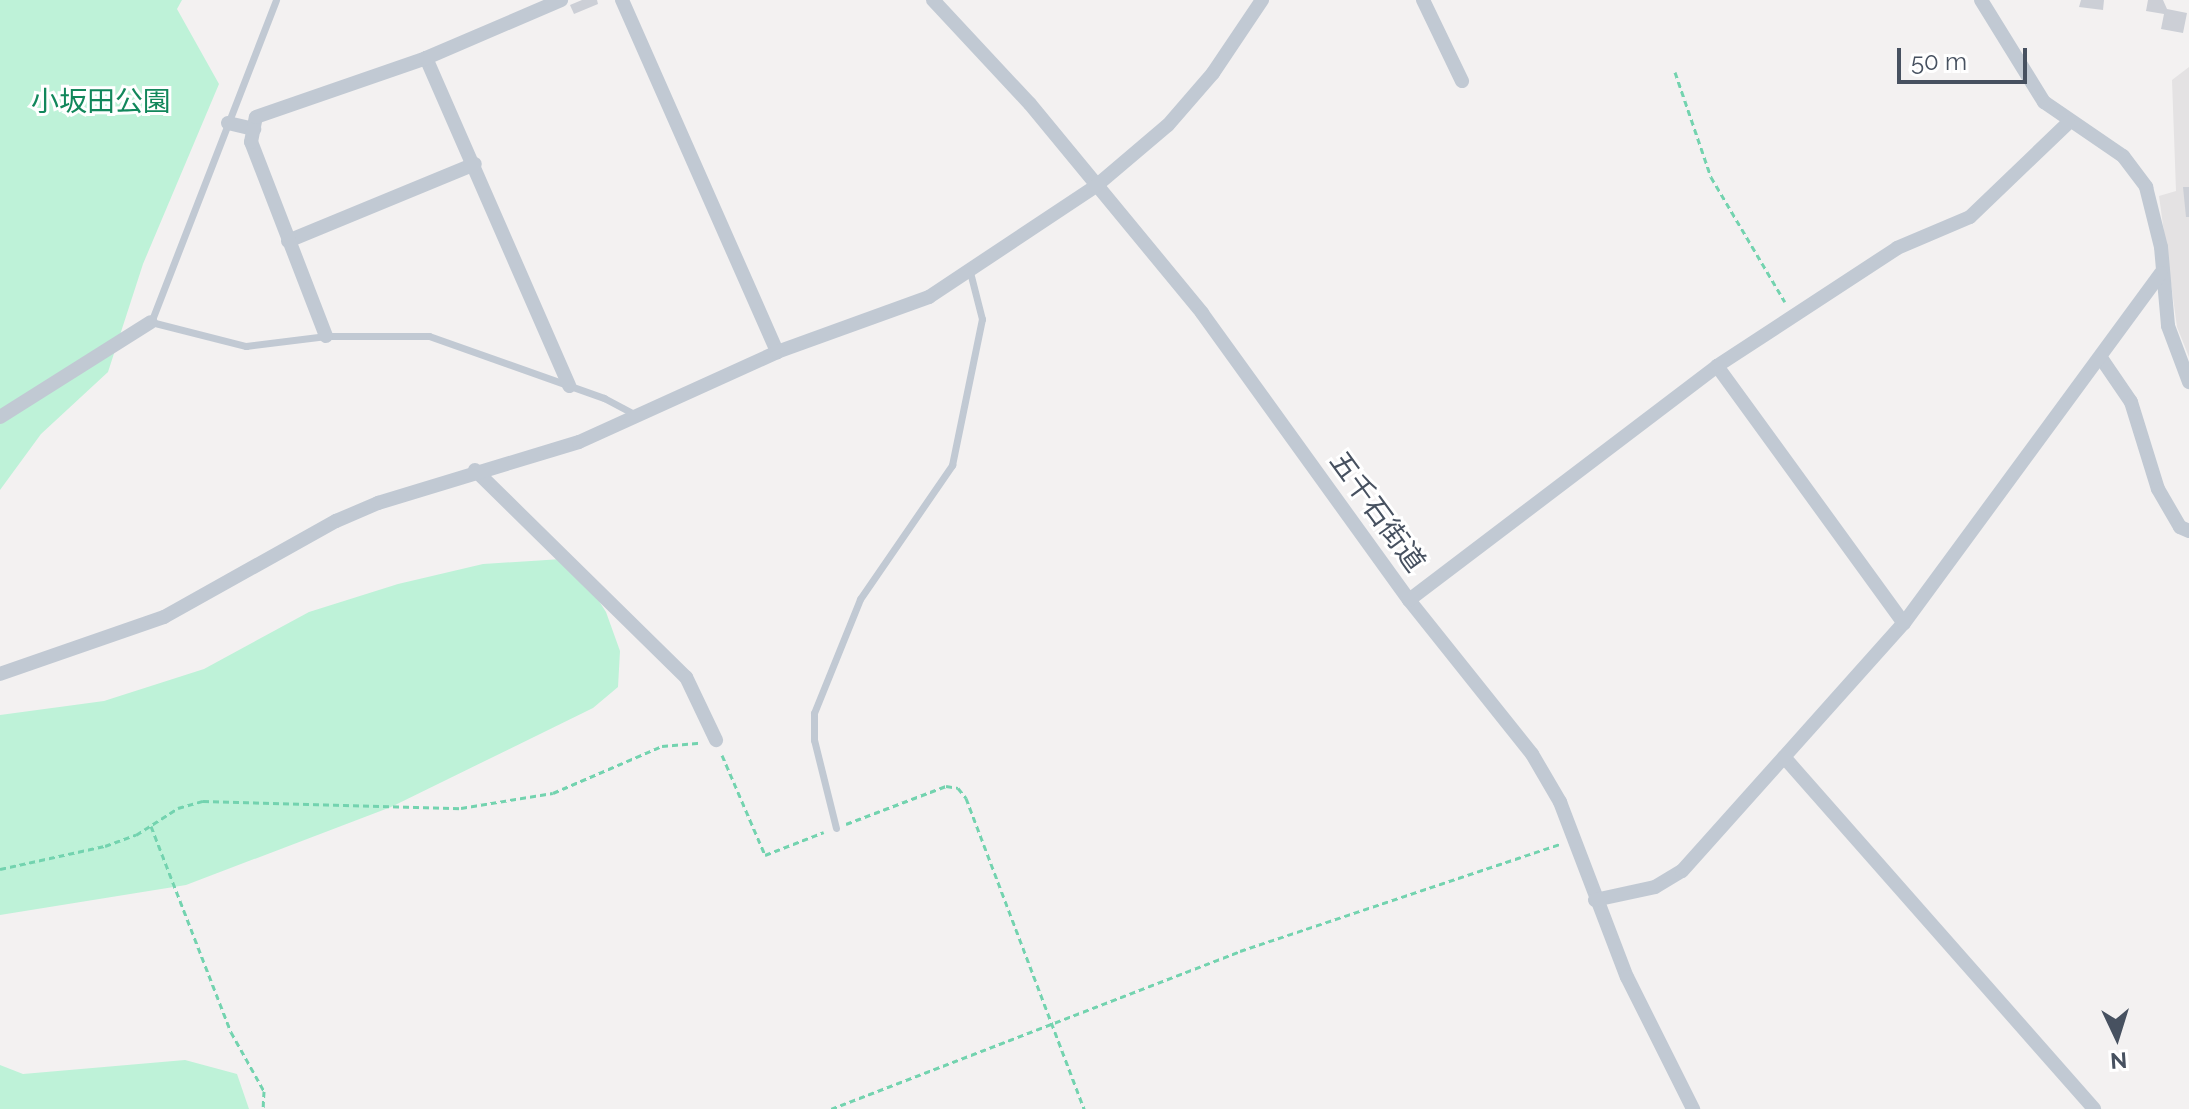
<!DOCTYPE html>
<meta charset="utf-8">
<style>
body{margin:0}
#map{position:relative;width:2189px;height:1109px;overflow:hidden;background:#f3f1f1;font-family:Raleway,"Noto Sans JP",sans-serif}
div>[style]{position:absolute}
.education>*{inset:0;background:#e4e2e3}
.green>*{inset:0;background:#bef2d8}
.building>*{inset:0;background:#cccfd6}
.path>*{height:3px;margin-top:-1.5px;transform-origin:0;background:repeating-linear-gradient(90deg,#73d3af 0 6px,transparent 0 10px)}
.service>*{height:7px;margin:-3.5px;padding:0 3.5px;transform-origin:3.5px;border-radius:3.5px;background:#c1c9d3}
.minor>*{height:14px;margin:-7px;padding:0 7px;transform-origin:7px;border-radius:7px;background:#c1c9d3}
span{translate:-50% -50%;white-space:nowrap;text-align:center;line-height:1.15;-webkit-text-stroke:6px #fff;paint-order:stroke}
.park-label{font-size:28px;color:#12875b}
.street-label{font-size:28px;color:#475160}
.north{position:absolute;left:2077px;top:997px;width:80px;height:80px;-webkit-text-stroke:6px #fff;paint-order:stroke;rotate:176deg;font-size:22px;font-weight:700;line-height:32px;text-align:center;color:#475160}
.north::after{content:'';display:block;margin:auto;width:28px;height:36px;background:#475160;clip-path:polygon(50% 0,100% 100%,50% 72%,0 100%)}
.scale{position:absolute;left:1897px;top:48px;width:130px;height:36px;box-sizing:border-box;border:4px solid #475160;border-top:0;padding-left:10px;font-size:24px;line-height:28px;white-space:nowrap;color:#475160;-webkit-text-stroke:6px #fff;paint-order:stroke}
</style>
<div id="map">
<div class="education">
<div style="clip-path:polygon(2189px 67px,2189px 357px,2177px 327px,2159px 196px,2176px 191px,2172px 80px)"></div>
</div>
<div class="green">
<div style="clip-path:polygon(0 0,182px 0,177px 9px,219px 84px,143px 264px,108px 372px,41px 434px,0 490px)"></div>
<div style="clip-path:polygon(562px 559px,586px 581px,606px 612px,620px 651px,618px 687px,593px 708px,391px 807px,186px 885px,0 915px,0 715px,104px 701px,204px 669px,309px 612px,398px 584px,483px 564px)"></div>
<div style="clip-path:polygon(185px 1060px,237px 1074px,249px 1109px,0 1109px,0 1065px,23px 1074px)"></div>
</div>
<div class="building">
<div style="clip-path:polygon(582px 0,597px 0,598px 4px,574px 14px,570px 5px)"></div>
<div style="clip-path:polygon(2081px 0,2104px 0,2103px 10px,2079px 7px)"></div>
<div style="clip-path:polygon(2148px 0,2163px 0,2167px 9px,2187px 13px,2183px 33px,2161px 29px,2164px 14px,2146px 11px)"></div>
<div style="clip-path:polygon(2183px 187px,2189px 187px,2189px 217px,2186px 217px)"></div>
</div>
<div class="path">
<div style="left:1675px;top:72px;width:111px;rotate:71.1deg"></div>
<div style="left:1711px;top:177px;width:145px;rotate:59.4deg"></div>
<div style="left:722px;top:755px;width:109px;rotate:66.7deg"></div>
<div style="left:765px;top:855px;width:63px;rotate:-21.3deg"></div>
<div style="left:846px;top:824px;width:107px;rotate:-20.8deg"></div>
<div style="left:946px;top:786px;width:12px;rotate:9deg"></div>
<div style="left:958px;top:788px;width:13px;rotate:51deg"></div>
<div style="left:966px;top:798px;width:333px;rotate:69.2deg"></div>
<div style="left:151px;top:826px;width:221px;rotate:68.8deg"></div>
<div style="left:231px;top:1032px;width:68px;rotate:60.8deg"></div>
<div style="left:264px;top:1091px;width:18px;rotate:93deg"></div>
<div style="left:0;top:869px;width:107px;rotate:-12.4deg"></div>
<div style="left:105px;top:846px;width:33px;rotate:-20deg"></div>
<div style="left:136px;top:835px;width:50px;rotate:-32.7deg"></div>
<div style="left:178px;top:808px;width:26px;rotate:-16deg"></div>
<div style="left:203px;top:801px;width:258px;rotate:1.6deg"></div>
<div style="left:461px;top:808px;width:93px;rotate:-9.3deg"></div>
<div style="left:553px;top:793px;width:119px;rotate:-23.3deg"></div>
<div style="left:662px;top:746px;width:38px;rotate:-5deg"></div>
<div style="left:831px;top:1109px;width:438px;rotate:-21.1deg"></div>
<div style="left:1240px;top:951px;width:337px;rotate:-18.5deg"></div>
</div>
<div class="service">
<div style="left:276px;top:0;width:345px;rotate:111.2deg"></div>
<div style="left:151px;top:322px;width:98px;rotate:14.2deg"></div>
<div style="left:246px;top:346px;width:81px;rotate:-7.1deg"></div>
<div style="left:326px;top:336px;width:103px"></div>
<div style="left:429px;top:336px;width:186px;rotate:19.5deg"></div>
<div style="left:604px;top:398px;width:32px;rotate:28deg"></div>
<div style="left:836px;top:828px;width:91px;rotate:-104deg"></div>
<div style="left:814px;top:740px;width:27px;rotate:-90deg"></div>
<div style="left:814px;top:713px;width:123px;rotate:-68deg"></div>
<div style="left:860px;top:599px;width:163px;rotate:-55.5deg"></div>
<div style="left:952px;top:465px;width:149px;rotate:-78.4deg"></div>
<div style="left:982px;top:319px;width:49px;rotate:-104.3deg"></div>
</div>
<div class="minor">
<div style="left:622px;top:0;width:385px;rotate:66.2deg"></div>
<div style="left:933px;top:0;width:142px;rotate:47deg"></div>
<div style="left:1030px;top:104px;width:271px;rotate:50.5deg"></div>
<div style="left:1202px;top:313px;width:354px;rotate:54.2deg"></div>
<div style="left:1409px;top:600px;width:197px;rotate:51.4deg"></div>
<div style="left:1532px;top:754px;width:56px;rotate:59.7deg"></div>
<div style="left:1560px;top:802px;width:187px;rotate:69.1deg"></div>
<div style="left:1627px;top:977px;width:148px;rotate:63.4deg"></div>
<div style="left:1423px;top:0;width:90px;rotate:64.3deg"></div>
<div style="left:1981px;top:0;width:120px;rotate:58.3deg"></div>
<div style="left:2044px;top:102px;width:96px;rotate:34.4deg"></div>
<div style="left:2123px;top:156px;width:39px;rotate:53deg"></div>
<div style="left:2146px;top:187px;width:62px;rotate:76deg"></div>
<div style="left:2161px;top:247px;width:79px;rotate:84.9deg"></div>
<div style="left:2168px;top:326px;width:60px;rotate:69.4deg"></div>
<div style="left:426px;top:58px;width:358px;rotate:66.4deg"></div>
<div style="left:228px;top:123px;width:27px;rotate:13deg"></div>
<div style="left:288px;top:241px;width:202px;rotate:-22.4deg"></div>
<div style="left:326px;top:336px;width:208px;rotate:-111.1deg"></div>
<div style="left:251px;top:142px;width:25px;rotate:-79deg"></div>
<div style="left:256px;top:117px;width:180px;rotate:-19.1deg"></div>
<div style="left:426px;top:58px;width:147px;rotate:-23.2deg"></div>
<div style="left:2101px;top:358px;width:53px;rotate:55.7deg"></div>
<div style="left:2131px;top:402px;width:91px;rotate:72.8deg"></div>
<div style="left:2158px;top:489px;width:44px;rotate:59.9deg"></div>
<div style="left:2180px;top:527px;width:10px;rotate:24deg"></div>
<div style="left:1717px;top:366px;width:318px;rotate:54deg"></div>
<div style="left:0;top:417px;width:178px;rotate:-32.2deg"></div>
<div style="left:475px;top:470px;width:296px;rotate:44.5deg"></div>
<div style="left:686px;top:677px;width:70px;rotate:64.5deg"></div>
<div style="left:1409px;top:600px;width:387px;rotate:-37.2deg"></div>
<div style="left:1717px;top:366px;width:215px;rotate:-33.2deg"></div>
<div style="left:1897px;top:248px;width:79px;rotate:-23deg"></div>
<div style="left:1970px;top:217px;width:136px;rotate:-43.8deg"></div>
<div style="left:0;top:674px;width:174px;rotate:-19.2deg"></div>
<div style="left:164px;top:617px;width:197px;rotate:-29.2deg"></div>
<div style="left:336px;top:521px;width:46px;rotate:-23.2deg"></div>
<div style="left:378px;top:503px;width:210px;rotate:-16.9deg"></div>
<div style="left:579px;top:442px;width:217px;rotate:-24.4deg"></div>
<div style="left:777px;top:352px;width:162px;rotate:-19.9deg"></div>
<div style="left:929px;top:297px;width:201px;rotate:-33.6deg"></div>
<div style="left:1096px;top:186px;width:94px;rotate:-40.3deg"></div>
<div style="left:1168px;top:125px;width:69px;rotate:-49.1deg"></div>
<div style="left:1213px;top:73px;width:88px;rotate:-56.1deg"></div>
<div style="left:1784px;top:757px;width:469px;rotate:48.6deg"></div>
<div style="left:1595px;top:900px;width:61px;rotate:-12.2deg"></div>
<div style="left:1655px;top:887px;width:31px;rotate:-31deg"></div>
<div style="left:1682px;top:871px;width:333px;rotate:-48.2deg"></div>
<div style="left:1904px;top:623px;width:434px;rotate:-53.7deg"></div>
</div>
<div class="park-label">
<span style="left:101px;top:102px">小坂田公園</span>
</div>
<div class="street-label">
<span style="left:1377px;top:512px;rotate:54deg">五千石街道</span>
</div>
<div class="north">N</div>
<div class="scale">50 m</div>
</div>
